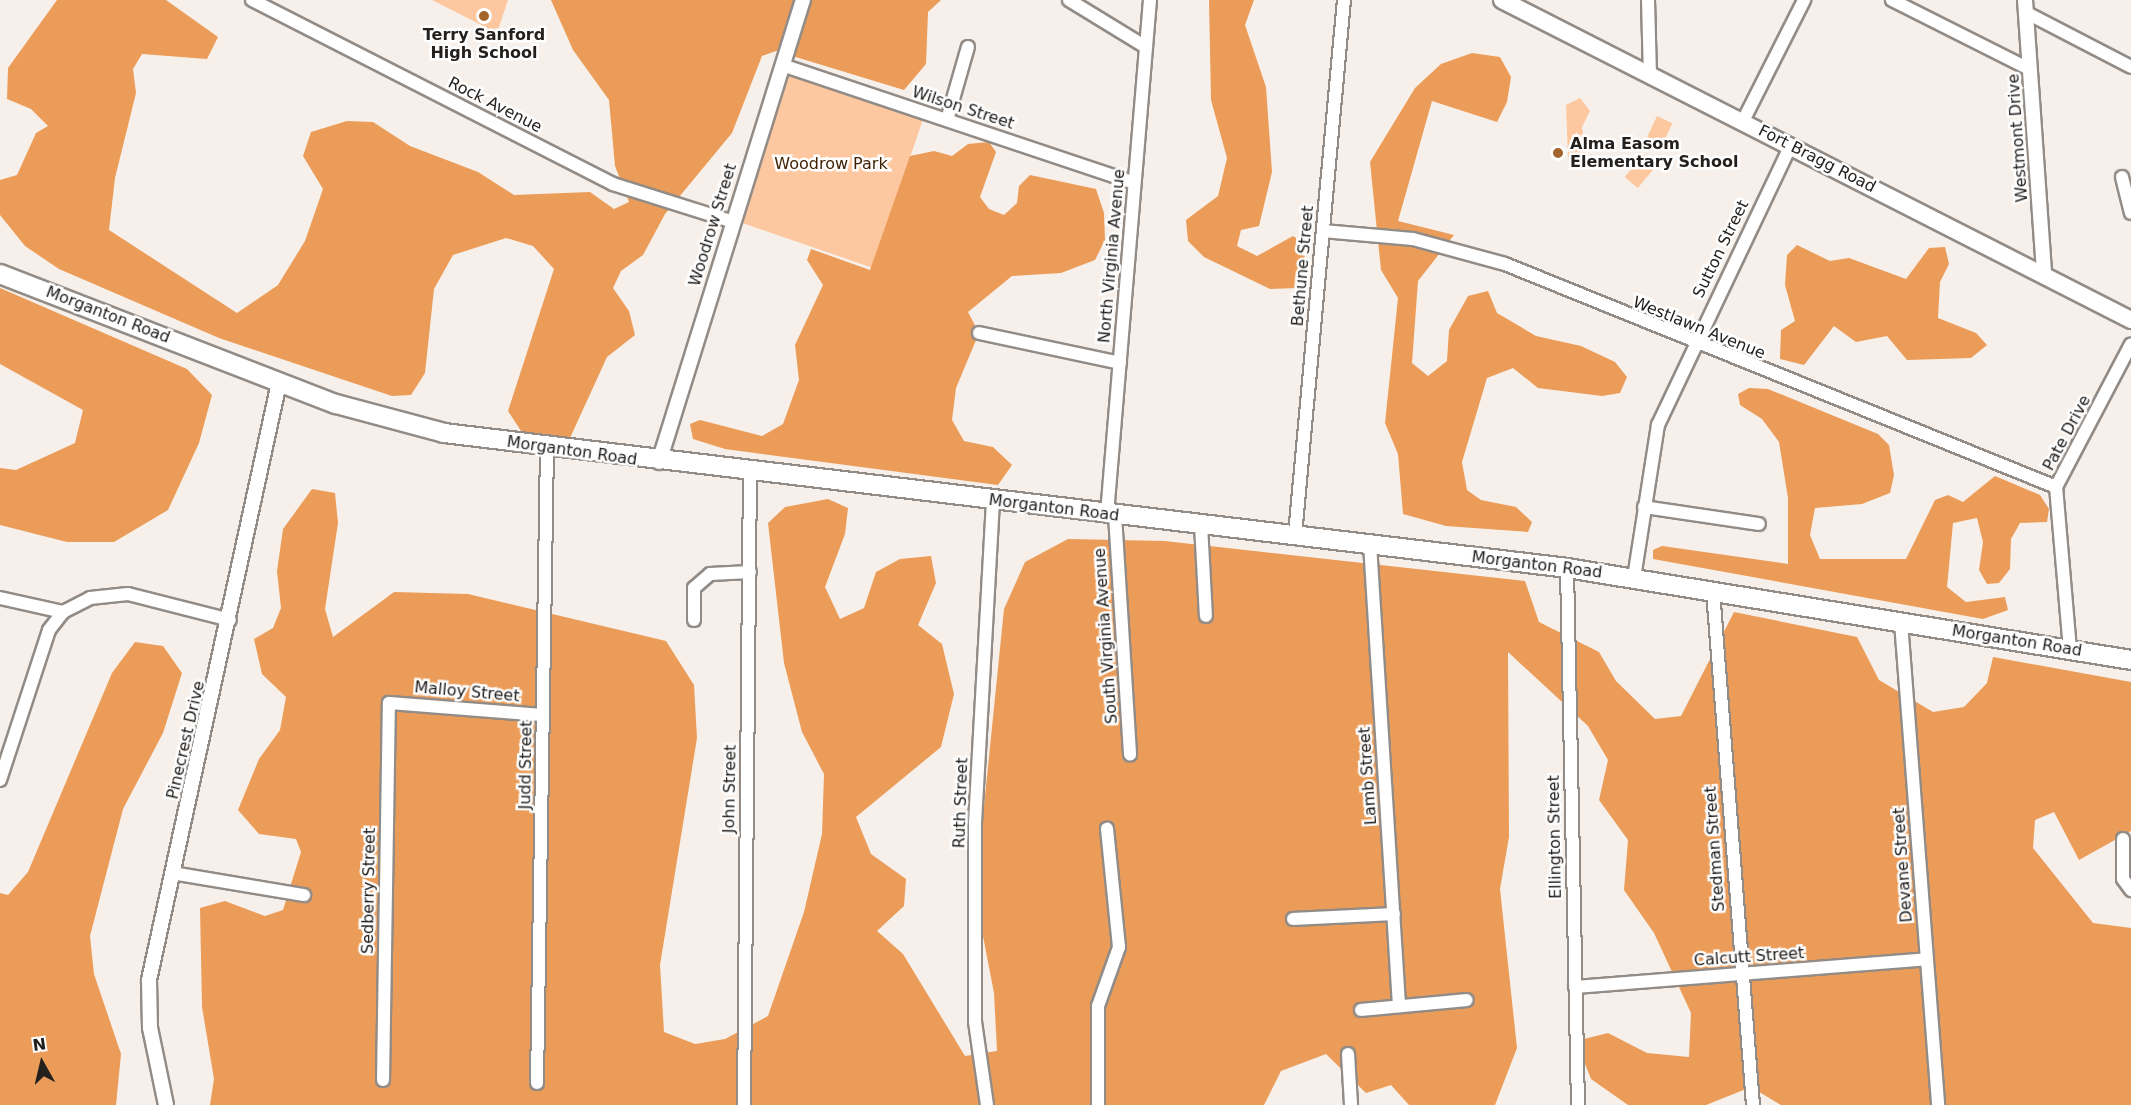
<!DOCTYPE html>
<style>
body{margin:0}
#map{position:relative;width:2131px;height:1105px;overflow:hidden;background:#f7f0ea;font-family:"DejaVu Sans",sans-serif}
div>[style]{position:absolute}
.green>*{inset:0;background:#fdc89f;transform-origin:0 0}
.forest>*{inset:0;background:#eb9c58}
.roads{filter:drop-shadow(2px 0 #928b86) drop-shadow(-2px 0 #928b86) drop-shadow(0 2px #928b86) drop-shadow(0 -2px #928b86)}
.minor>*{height:12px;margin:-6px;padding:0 6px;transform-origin:6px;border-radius:6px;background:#fff}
.tertiary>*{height:14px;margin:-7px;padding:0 7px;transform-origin:7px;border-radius:7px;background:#fff}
.secondary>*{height:16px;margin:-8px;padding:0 8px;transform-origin:8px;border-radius:8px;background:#fff}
.primary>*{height:18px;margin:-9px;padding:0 9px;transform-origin:9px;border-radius:9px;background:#fff}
.dots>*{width:16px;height:16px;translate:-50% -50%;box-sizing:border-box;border:3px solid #fefefe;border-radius:50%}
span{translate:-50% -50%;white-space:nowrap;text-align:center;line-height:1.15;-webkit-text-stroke:5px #fefefe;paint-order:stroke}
.poi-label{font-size:16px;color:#23201e;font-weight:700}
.left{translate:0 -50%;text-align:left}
.street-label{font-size:16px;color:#23201e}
.park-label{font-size:16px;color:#402103}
.north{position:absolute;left:12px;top:1033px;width:60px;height:60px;-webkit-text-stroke:4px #fefefe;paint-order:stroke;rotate:352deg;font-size:16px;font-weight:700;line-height:24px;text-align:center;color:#23201e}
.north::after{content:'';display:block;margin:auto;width:21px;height:27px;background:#23201e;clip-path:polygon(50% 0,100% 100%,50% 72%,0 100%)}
</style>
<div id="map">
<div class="green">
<div style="clip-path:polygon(432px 0,508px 0,497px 33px)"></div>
<div style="left:786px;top:72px;width:145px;height:157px;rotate:19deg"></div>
<div style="clip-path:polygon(1580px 98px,1590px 111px,1582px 127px,1586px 153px,1568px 157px,1566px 105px)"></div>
<div style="left:1657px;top:116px;width:17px;height:30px;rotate:25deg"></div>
<div style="left:1644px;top:154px;width:17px;height:30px;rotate:40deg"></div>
</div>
<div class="forest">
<div style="clip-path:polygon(57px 0,166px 0,218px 37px,207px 59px,142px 54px,133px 69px,136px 93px,115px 178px,109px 230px,237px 313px,278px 285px,305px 241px,323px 189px,303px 156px,311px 132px,347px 121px,373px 122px,410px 146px,478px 172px,514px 195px,590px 192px,614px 209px,629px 202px,615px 166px,609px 100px,573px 50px,551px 0,941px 0,928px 12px,926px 64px,904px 90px,776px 51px,762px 56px,732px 133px,665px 214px,643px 255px,621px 271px,613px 288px,629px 311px,635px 335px,607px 357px,570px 438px,523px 434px,508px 411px,554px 269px,533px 246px,506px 238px,453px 255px,434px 289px,425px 373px,411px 395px,392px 396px,219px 338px,59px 269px,25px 246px,0 215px,0 180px,17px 175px,36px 133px,48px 126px,31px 109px,7px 99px,8px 68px)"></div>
<div style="clip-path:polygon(1209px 0,1254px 0,1245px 25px,1266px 87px,1272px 172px,1259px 226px,1241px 230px,1237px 246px,1257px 256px,1293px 236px,1307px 245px,1298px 288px,1270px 289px,1204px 257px,1188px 241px,1186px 220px,1218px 196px,1227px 158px,1211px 100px)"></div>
<div style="clip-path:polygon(1472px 53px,1500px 57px,1511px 77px,1507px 102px,1497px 122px,1432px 101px,1398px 221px,1454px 235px,1418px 281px,1412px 363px,1428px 376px,1447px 361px,1449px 330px,1468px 296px,1488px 291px,1497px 313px,1536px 336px,1581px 346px,1615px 362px,1627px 377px,1620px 393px,1602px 396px,1538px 388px,1513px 368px,1487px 378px,1462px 462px,1467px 490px,1481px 500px,1516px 507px,1532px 522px,1528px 532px,1446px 526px,1403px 514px,1398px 454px,1385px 423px,1398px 298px,1381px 270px,1370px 162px,1415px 88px,1441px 64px)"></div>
<div style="clip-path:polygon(989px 142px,996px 152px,980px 197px,989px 209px,1004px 215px,1017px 203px,1019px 186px,1030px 175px,1096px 189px,1104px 213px,1105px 240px,1095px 260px,1061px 273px,1012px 276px,968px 312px,979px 333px,956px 388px,952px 420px,964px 441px,993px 447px,1012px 465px,998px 485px,725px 449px,693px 439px,690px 424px,700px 420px,762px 436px,783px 424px,799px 380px,795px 345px,823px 285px,807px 260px,811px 249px,870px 270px,910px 156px,934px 151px,952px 156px,968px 144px)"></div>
<div style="clip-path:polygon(1797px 245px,1830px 261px,1849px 258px,1906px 279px,1929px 248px,1945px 247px,1949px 264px,1940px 282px,1938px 318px,1976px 333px,1987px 345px,1971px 358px,1907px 360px,1887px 336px,1856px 342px,1834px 326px,1804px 365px,1780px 359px,1781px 330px,1795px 321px,1785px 285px,1787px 255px)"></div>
<div style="clip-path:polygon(0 288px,187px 369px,212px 395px,199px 443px,168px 510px,114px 542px,67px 542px,0 525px,0 468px,16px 470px,75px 443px,83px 410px,0 364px)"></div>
<div style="clip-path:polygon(1749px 388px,1768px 389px,1878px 434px,1889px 445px,1894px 475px,1890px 493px,1862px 504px,1815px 508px,1810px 535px,1820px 559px,1906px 559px,1935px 500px,1948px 495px,1963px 502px,1995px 476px,2040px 495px,2049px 509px,2047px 522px,2020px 523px,2011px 539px,2010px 569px,1999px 583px,1987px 584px,1979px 570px,1983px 542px,1977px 518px,1953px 523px,1947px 587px,1966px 602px,2005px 597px,2008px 610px,1983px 619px,1653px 559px,1653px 550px,1662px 546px,1788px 564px,1788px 498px,1779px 442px,1762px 419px,1740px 405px,1738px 394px)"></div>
<div style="clip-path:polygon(312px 489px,335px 493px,338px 523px,325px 609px,333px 637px,394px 592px,468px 594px,666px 641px,694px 685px,697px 738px,660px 965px,664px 1032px,695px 1044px,725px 1039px,768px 1016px,804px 912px,822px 834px,824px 774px,802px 732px,784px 663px,768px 523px,785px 507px,828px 499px,848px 508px,845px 534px,825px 587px,840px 619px,864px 608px,876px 572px,900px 559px,931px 556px,936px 583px,918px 625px,942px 644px,954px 694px,941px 747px,856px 817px,871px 854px,906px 879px,904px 906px,877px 931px,903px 954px,965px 1056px,997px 1051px,994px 993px,975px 895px,1004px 609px,1025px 562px,1068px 539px,1165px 541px,1525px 581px,1539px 622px,1599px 652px,1616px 681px,1655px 719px,1681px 716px,1734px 612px,1857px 637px,1879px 680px,1933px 712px,1964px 707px,1987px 683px,1993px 657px,2131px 682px,2131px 831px,2079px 860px,2054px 812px,2035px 820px,2033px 848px,2093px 923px,2131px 928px,2131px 1105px,1781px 1105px,1751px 1087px,1706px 1105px,1628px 1105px,1591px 1079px,1576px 1041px,1608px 1033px,1647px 1053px,1689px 1057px,1691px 1013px,1654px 933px,1624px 890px,1628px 840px,1599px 800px,1608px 760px,1588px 726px,1508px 652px,1509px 837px,1500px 889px,1517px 1048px,1495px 1105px,1409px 1105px,1391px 1085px,1366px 1093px,1326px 1054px,1281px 1071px,1264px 1105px,210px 1105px,214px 1079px,202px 1007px,200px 908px,225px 901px,265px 916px,283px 910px,301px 852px,296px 839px,259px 834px,238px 810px,259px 759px,280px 730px,286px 697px,262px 674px,254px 639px,273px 628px,281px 608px,277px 571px,283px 529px)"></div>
<div style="clip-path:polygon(135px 642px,163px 646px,182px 673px,163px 733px,123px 809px,90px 936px,94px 974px,121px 1054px,116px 1105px,0 1105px,0 893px,8px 895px,28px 872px,112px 673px)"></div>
</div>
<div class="roads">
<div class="minor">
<div style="left:252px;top:0;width:405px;rotate:27deg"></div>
<div style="left:613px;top:184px;width:123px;rotate:17.5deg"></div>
<div style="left:1069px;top:0;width:90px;rotate:31.4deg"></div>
<div style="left:1648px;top:0;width:74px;rotate:88.5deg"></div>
<div style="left:1892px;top:0;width:153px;rotate:26.7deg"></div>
<div style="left:2025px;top:12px;width:119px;rotate:27.4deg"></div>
<div style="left:782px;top:65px;width:371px;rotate:18.5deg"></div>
<div style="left:947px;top:120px;width:76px;rotate:-74deg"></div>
<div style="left:1743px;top:121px;width:136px;rotate:-63.2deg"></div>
<div style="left:2122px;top:177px;width:37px;rotate:76deg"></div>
<div style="left:1323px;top:231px;width:90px;rotate:5.1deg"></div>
<div style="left:1413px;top:239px;width:95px;rotate:15.2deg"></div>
<div style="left:1505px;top:264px;width:594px;rotate:22.03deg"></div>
<div style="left:979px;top:333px;width:144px;rotate:12deg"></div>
<div style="left:1644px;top:507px;width:116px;rotate:8.4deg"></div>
<div style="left:1107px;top:514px;width:516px;rotate:-85.22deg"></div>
<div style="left:1115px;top:515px;width:240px;rotate:86.4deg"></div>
<div style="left:1201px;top:525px;width:91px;rotate:86.9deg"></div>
<div style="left:1295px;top:535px;width:537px;rotate:-84.77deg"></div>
<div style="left:1370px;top:544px;width:463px;rotate:86.4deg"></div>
<div style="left:1567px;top:568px;width:537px;rotate:88.83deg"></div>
<div style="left:1634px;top:578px;width:155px;rotate:-81.1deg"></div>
<div style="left:1658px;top:425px;width:310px;rotate:-64.6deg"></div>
<div style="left:1713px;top:591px;width:516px;rotate:85.55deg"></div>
<div style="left:0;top:598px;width:65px;rotate:12.5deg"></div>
<div style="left:63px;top:612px;width:30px;rotate:-27deg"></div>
<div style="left:90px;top:598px;width:38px;rotate:-6deg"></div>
<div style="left:128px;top:594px;width:105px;rotate:14.3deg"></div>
<div style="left:694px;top:620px;width:32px;rotate:-90deg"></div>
<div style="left:694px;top:588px;width:21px;rotate:-41deg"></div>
<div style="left:710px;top:574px;width:40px;rotate:-2.9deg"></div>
<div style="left:1901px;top:622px;width:484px;rotate:85.6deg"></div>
<div style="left:2070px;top:650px;width:164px;rotate:-94.9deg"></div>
<div style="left:2056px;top:487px;width:161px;rotate:-62.3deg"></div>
<div style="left:0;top:780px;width:158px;rotate:-71.9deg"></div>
<div style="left:49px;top:630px;width:23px;rotate:-52deg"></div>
<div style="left:2123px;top:839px;width:40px;rotate:90deg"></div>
<div style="left:2123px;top:879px;width:14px;rotate:54deg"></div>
<div style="left:172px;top:873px;width:134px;rotate:9.5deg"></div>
<div style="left:1293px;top:919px;width:101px;rotate:-2.8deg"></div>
<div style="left:1575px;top:987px;width:353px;rotate:-4.5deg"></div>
<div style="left:1361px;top:1010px;width:106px;rotate:-5.4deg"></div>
<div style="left:1348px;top:1054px;width:51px;rotate:86.6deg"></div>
<div style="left:383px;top:1080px;width:377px;rotate:-89.1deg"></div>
<div style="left:389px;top:703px;width:154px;rotate:4.5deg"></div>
<div style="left:537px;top:1083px;width:635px;rotate:-89.1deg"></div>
<div style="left:744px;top:1105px;width:632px;rotate:-89.46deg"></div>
<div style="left:987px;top:1105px;width:84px;rotate:-98.2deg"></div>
<div style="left:975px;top:1022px;width:199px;rotate:-90deg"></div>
<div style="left:975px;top:823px;width:323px;rotate:-86.8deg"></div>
<div style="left:1098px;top:1105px;width:99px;rotate:-90deg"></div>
<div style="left:1098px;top:1006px;width:63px;rotate:-70.4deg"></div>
<div style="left:1119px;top:947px;width:119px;rotate:-95.8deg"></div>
</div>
<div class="tertiary">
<div style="left:2025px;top:0;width:274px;rotate:86deg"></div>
<div style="left:659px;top:462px;width:484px;rotate:-72.7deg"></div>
<div style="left:166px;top:1105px;width:79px;rotate:-101.7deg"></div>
<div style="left:150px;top:1028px;width:48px;rotate:-91.2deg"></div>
<div style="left:149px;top:980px;width:611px;rotate:-77.72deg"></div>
</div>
<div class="secondary">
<div style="left:1502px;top:0;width:706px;rotate:26.96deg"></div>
</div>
<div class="primary">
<div style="left:0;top:274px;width:360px;rotate:21.2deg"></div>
<div style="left:336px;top:404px;width:112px;rotate:15deg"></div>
<div style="left:444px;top:433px;width:1131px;rotate:6.85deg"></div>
<div style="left:1567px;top:568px;width:571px;rotate:9.26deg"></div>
</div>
</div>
<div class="dots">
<div style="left:484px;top:16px;background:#a4652c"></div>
<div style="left:1558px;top:153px;background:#a4652c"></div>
</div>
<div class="poi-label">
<span style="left:484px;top:44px">Terry Sanford<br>High School</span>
<span class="left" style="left:1570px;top:153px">Alma Easom<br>Elementary School</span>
</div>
<div class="street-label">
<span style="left:495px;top:105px;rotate:27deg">Rock Avenue</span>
<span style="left:963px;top:108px;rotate:18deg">Wilson Street</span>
<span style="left:2018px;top:138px;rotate:-94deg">Westmont Drive</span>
<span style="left:1817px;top:159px;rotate:27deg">Fort Bragg Road</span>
<span style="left:713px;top:225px;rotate:-73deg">Woodrow Street</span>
<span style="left:1721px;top:249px;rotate:-64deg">Sutton Street</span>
<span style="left:1112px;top:256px;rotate:-85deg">North Virginia Avenue</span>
<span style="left:1303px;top:266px;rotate:-85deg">Bethune Street</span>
<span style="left:108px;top:315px;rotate:21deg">Morganton Road</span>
<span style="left:1699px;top:328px;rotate:22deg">Westlawn Avenue</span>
<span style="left:2067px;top:433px;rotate:-62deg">Pate Drive</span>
<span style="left:572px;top:451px;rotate:8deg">Morganton Road</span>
<span style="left:1054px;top:508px;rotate:7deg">Morganton Road</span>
<span style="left:1537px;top:565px;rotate:7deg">Morganton Road</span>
<span style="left:1106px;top:636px;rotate:-94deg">South Virginia Avenue</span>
<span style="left:2017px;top:641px;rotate:9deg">Morganton Road</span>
<span style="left:467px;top:692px;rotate:5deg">Malloy Street</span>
<span style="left:186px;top:740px;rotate:-77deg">Pinecrest Drive</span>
<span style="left:526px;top:765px;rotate:-89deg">Judd Street</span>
<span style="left:1368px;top:776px;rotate:-94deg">Lamb Street</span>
<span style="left:730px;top:789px;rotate:-89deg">John Street</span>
<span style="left:961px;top:803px;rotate:-88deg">Ruth Street</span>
<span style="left:1555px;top:837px;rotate:-91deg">Ellington Street</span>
<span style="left:1715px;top:849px;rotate:-94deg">Stedman Street</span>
<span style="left:1903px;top:865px;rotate:-94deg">Devane Street</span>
<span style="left:369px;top:891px;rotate:-89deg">Sedberry Street</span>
<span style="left:1749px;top:957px;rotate:-4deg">Calcutt Street</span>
</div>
<div class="park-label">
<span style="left:831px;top:164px">Woodrow Park</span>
</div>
<div class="north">N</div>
</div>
